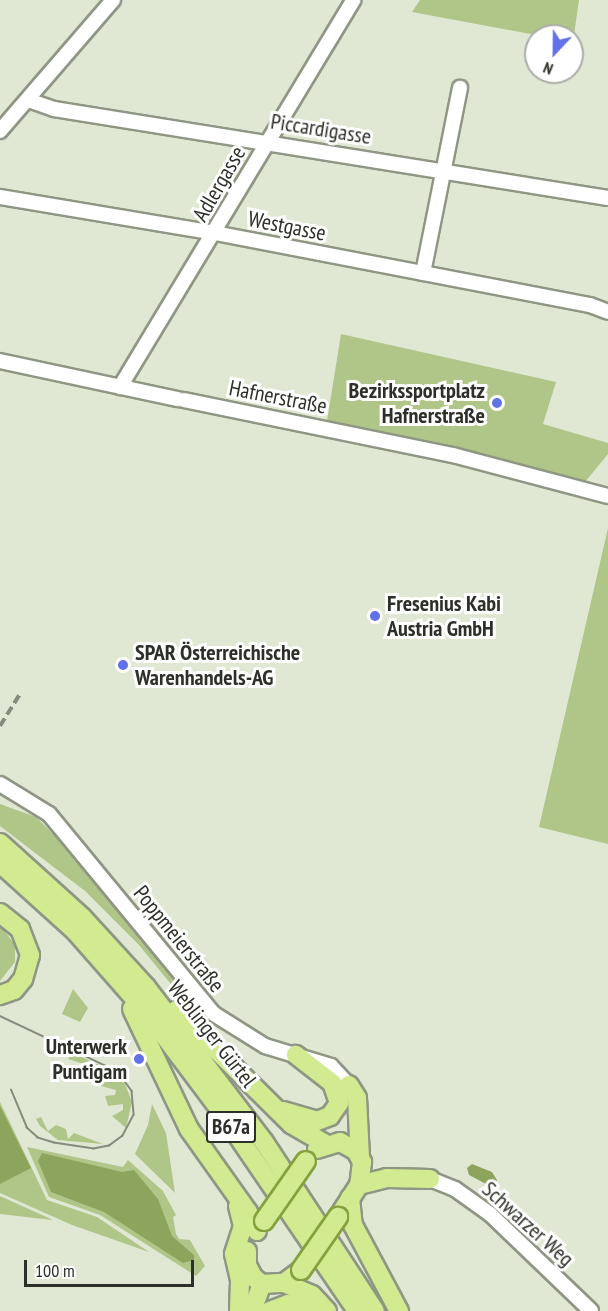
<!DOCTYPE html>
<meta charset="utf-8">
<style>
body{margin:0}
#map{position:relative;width:608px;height:1311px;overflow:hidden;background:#e0e8d4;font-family:"PT Sans Narrow",sans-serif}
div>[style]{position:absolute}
.green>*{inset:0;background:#b0c588}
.water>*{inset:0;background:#8da45c}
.roads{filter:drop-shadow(2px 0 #8f9684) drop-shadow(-2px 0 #8f9684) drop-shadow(0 2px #8f9684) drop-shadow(0 -2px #8f9684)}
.minor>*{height:14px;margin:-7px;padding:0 7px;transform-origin:7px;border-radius:7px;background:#fff}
.major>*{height:18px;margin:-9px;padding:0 9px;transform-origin:9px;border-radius:9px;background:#d2eb91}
.tram>*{height:1.5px;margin:-0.75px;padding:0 0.75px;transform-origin:0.75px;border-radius:0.75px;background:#858b7d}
.rail>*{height:4px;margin-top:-2px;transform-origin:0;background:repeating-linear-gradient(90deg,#858b7d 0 9px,transparent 0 13.5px)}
.bridges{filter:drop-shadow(2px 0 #85a13d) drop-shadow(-2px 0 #85a13d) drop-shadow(0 2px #85a13d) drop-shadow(0 -2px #85a13d)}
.major-bridge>*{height:18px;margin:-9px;padding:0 9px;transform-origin:9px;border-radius:9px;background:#d2eb91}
.dots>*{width:16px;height:16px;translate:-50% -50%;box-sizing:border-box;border:3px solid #fff;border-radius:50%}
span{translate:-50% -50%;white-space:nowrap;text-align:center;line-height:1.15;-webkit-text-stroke:6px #fff;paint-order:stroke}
.shield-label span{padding:2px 4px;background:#fff;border:2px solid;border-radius:4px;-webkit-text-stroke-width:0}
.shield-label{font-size:21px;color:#2d3028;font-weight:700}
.street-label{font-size:22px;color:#2d3028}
.poi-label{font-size:22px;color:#2d3028;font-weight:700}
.right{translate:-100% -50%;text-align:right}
.left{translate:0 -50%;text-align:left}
.north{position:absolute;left:524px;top:24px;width:60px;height:60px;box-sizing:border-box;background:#fff;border:2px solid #abaca9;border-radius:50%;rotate:202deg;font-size:16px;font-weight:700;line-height:24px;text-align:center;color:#2d3028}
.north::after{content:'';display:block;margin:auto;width:21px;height:27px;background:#6171e9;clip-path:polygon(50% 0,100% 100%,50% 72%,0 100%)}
.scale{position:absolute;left:24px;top:1260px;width:170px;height:27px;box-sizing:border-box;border:3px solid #2d3028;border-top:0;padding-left:8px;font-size:18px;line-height:21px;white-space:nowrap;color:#2d3028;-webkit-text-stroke:4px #fff;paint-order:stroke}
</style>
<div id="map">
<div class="green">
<div style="clip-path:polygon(420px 0,579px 0,573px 42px,572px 36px,541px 36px,412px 12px)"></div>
<div style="clip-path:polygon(341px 334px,556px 382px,543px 424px,608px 443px,608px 454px,585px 482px,435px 443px,327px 421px)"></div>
<div style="clip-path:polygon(608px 528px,608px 844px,539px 827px)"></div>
<div style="clip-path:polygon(0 804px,36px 817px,68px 849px,194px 1003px,187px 1004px,139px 945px,85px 891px,0 826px)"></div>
<div style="clip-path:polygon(0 925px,15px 945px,15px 962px,0 981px)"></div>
<div style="clip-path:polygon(73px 989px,88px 1008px,80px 1022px,62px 1014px)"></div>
<div style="clip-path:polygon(71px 1052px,105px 1068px,125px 1084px,132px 1102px,126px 1128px,112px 1116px,123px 1110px,123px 1104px,108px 1106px,105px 1096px,115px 1095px,116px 1090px,101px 1086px,96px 1068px,68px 1059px)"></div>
<div style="clip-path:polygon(0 1102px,47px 1200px,97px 1217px,149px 1252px,72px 1225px,0 1193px)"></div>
<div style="clip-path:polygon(152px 1104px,166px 1133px,175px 1193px,135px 1154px,148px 1125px)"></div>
<div style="clip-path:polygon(41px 1117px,48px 1131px,56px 1125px,66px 1129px,68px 1139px,74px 1133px,103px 1144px,58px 1140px,40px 1126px,36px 1119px)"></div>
<div style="clip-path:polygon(27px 1147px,123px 1167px,128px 1160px,163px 1191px,176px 1215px,173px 1217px,176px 1234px,179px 1239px,190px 1240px,205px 1266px,196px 1276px,100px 1215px,49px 1197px)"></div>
<div style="clip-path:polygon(0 1196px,51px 1219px,52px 1220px,0 1214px)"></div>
</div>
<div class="water">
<div style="clip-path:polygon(0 1106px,31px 1168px,0 1184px)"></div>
<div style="clip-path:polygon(42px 1153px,122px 1172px,134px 1170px,158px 1199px,172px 1236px,194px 1255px,194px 1260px,183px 1263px,104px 1212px,51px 1192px,38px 1161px)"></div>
<div style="clip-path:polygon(472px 1164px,492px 1172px,497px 1180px,495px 1184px,486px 1184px,469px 1175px,467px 1168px)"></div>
</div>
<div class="roads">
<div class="minor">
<div style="left:28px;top:100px;width:28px;rotate:19deg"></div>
<div style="left:54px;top:109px;width:561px;rotate:9.13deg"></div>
<div style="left:0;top:131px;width:173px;rotate:-49.2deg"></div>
<div style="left:0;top:197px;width:218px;rotate:9.5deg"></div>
<div style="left:215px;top:233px;width:382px;rotate:10.9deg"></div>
<div style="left:590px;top:305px;width:19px;rotate:21deg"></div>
<div style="left:423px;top:273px;width:189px;rotate:-78.7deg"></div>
<div style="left:0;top:361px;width:182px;rotate:12.1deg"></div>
<div style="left:120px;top:387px;width:452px;rotate:-58.9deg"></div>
<div style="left:184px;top:400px;width:275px;rotate:11.6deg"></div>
<div style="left:453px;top:455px;width:160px;rotate:14.8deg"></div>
<div style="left:0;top:784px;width:57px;rotate:31.5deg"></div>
<div style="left:49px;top:814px;width:259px;rotate:50.5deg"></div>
<div style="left:214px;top:1014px;width:60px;rotate:32.1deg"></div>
<div style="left:265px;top:1046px;width:69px;rotate:16.9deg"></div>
<div style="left:331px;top:1066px;width:26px;rotate:47deg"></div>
<div style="left:430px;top:1179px;width:27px;rotate:22deg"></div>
<div style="left:455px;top:1189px;width:43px;rotate:35.5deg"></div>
<div style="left:490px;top:1214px;width:140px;rotate:43.8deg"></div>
</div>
<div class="major">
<div style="left:0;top:843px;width:110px;rotate:42.1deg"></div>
<div style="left:82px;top:917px;width:95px;rotate:47.6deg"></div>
<div style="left:146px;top:987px;width:195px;rotate:52.7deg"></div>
<div style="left:264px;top:1142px;width:202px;rotate:56.7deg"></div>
<div style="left:0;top:863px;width:103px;rotate:42.2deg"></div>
<div style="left:76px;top:932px;width:109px;rotate:48.7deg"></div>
<div style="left:148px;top:1014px;width:120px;rotate:53.1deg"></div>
<div style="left:220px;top:1110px;width:243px;rotate:55.7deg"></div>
<div style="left:0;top:913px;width:26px;rotate:39deg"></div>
<div style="left:20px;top:929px;width:28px;rotate:69deg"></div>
<div style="left:30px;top:955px;width:25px;rotate:106deg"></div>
<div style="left:23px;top:979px;width:14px;rotate:129deg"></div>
<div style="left:14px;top:990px;width:15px;rotate:160deg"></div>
<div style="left:132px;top:1009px;width:133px;rotate:64.6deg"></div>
<div style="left:189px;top:1129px;width:102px;rotate:54.6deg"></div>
<div style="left:248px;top:1212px;width:21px;rotate:65deg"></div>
<div style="left:176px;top:1010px;width:162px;rotate:44.7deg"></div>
<div style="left:291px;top:1124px;width:39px;rotate:30deg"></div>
<div style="left:349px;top:1085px;width:15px;rotate:58deg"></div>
<div style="left:357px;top:1098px;width:59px;rotate:87.1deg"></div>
<div style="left:283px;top:1111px;width:35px;rotate:16deg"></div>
<div style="left:317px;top:1121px;width:14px;rotate:-21deg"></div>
<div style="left:330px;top:1116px;width:16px;rotate:-55deg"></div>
<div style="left:339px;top:1103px;width:21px;rotate:-109deg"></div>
<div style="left:332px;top:1083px;width:46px;rotate:-142.1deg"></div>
<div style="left:317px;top:1149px;width:24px;rotate:-17deg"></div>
<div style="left:340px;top:1142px;width:18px;rotate:29deg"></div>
<div style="left:356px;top:1151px;width:13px;rotate:61deg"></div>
<div style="left:362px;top:1162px;width:23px;rotate:97deg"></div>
<div style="left:359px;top:1185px;width:38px;rotate:123deg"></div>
<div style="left:359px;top:1185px;width:29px;rotate:-14deg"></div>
<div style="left:387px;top:1178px;width:43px;rotate:1.3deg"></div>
<div style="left:350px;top:1198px;width:27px;rotate:84deg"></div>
<div style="left:353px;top:1225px;width:98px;rotate:61.9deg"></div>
<div style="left:238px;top:1206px;width:21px;rotate:76deg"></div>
<div style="left:243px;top:1226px;width:29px;rotate:108deg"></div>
<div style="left:234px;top:1254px;width:28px;rotate:77deg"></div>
<div style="left:240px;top:1281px;width:30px;rotate:92deg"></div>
<div style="left:247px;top:1251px;width:14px;rotate:90deg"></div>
<div style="left:247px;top:1265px;width:13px;rotate:63deg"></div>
<div style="left:253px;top:1277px;width:11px;rotate:38deg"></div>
<div style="left:262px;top:1284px;width:22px;rotate:-3deg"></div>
<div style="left:284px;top:1283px;width:21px;rotate:-37deg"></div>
<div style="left:284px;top:1283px;width:30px;rotate:23deg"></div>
<div style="left:312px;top:1295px;width:22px;rotate:47deg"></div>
<div style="left:252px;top:1311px;width:29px;rotate:-70deg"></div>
<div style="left:270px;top:1311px;width:19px;rotate:-21deg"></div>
<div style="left:288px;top:1304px;width:28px;rotate:15deg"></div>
</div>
</div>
<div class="tram">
<div style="left:0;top:1016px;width:129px;rotate:25.2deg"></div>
<div style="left:117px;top:1071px;width:25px;rotate:53deg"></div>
<div style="left:132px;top:1091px;width:24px;rotate:85deg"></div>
<div style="left:134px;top:1115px;width:24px;rotate:118deg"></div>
<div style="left:123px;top:1136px;width:17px;rotate:144deg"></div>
<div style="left:109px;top:1146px;width:15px;rotate:169deg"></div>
<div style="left:94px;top:1149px;width:40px;rotate:-171.5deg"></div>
<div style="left:54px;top:1143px;width:17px;rotate:-163deg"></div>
<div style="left:38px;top:1138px;width:15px;rotate:-138deg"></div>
<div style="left:27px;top:1128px;width:41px;rotate:-112.8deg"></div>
</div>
<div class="rail">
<div style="left:0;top:726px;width:39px;rotate:-58deg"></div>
</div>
<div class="bridges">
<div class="major-bridge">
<div style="left:264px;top:1221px;width:73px;rotate:-55deg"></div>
<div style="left:301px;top:1270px;width:65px;rotate:-55.1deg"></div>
</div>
</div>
<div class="dots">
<div style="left:497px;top:403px;background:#6171e9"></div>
<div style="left:375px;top:616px;background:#6171e9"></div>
<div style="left:123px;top:665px;background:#6171e9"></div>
<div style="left:139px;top:1059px;background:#6171e9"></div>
</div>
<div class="shield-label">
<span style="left:231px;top:1127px">B67a</span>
</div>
<div class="street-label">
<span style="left:321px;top:129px;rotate:9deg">Piccardigasse</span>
<span style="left:219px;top:184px;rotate:-60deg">Adlergasse</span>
<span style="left:287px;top:226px;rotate:11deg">Westgasse</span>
<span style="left:278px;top:397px;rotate:11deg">Hafnerstraße</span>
<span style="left:179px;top:939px;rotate:51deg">Poppmeierstraße</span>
<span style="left:212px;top:1034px;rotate:52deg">Weblinger Gürtel</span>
<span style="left:528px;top:1224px;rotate:42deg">Schwarzer Weg</span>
</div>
<div class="poi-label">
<span class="right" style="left:485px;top:403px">Bezirkssportplatz<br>Hafnerstraße</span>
<span class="left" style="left:387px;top:616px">Fresenius Kabi<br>Austria GmbH</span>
<span class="left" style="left:135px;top:665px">SPAR Österreichische<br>Warenhandels-AG</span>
<span class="right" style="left:127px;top:1059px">Unterwerk<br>Puntigam</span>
</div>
<div class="north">N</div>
<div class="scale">100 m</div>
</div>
